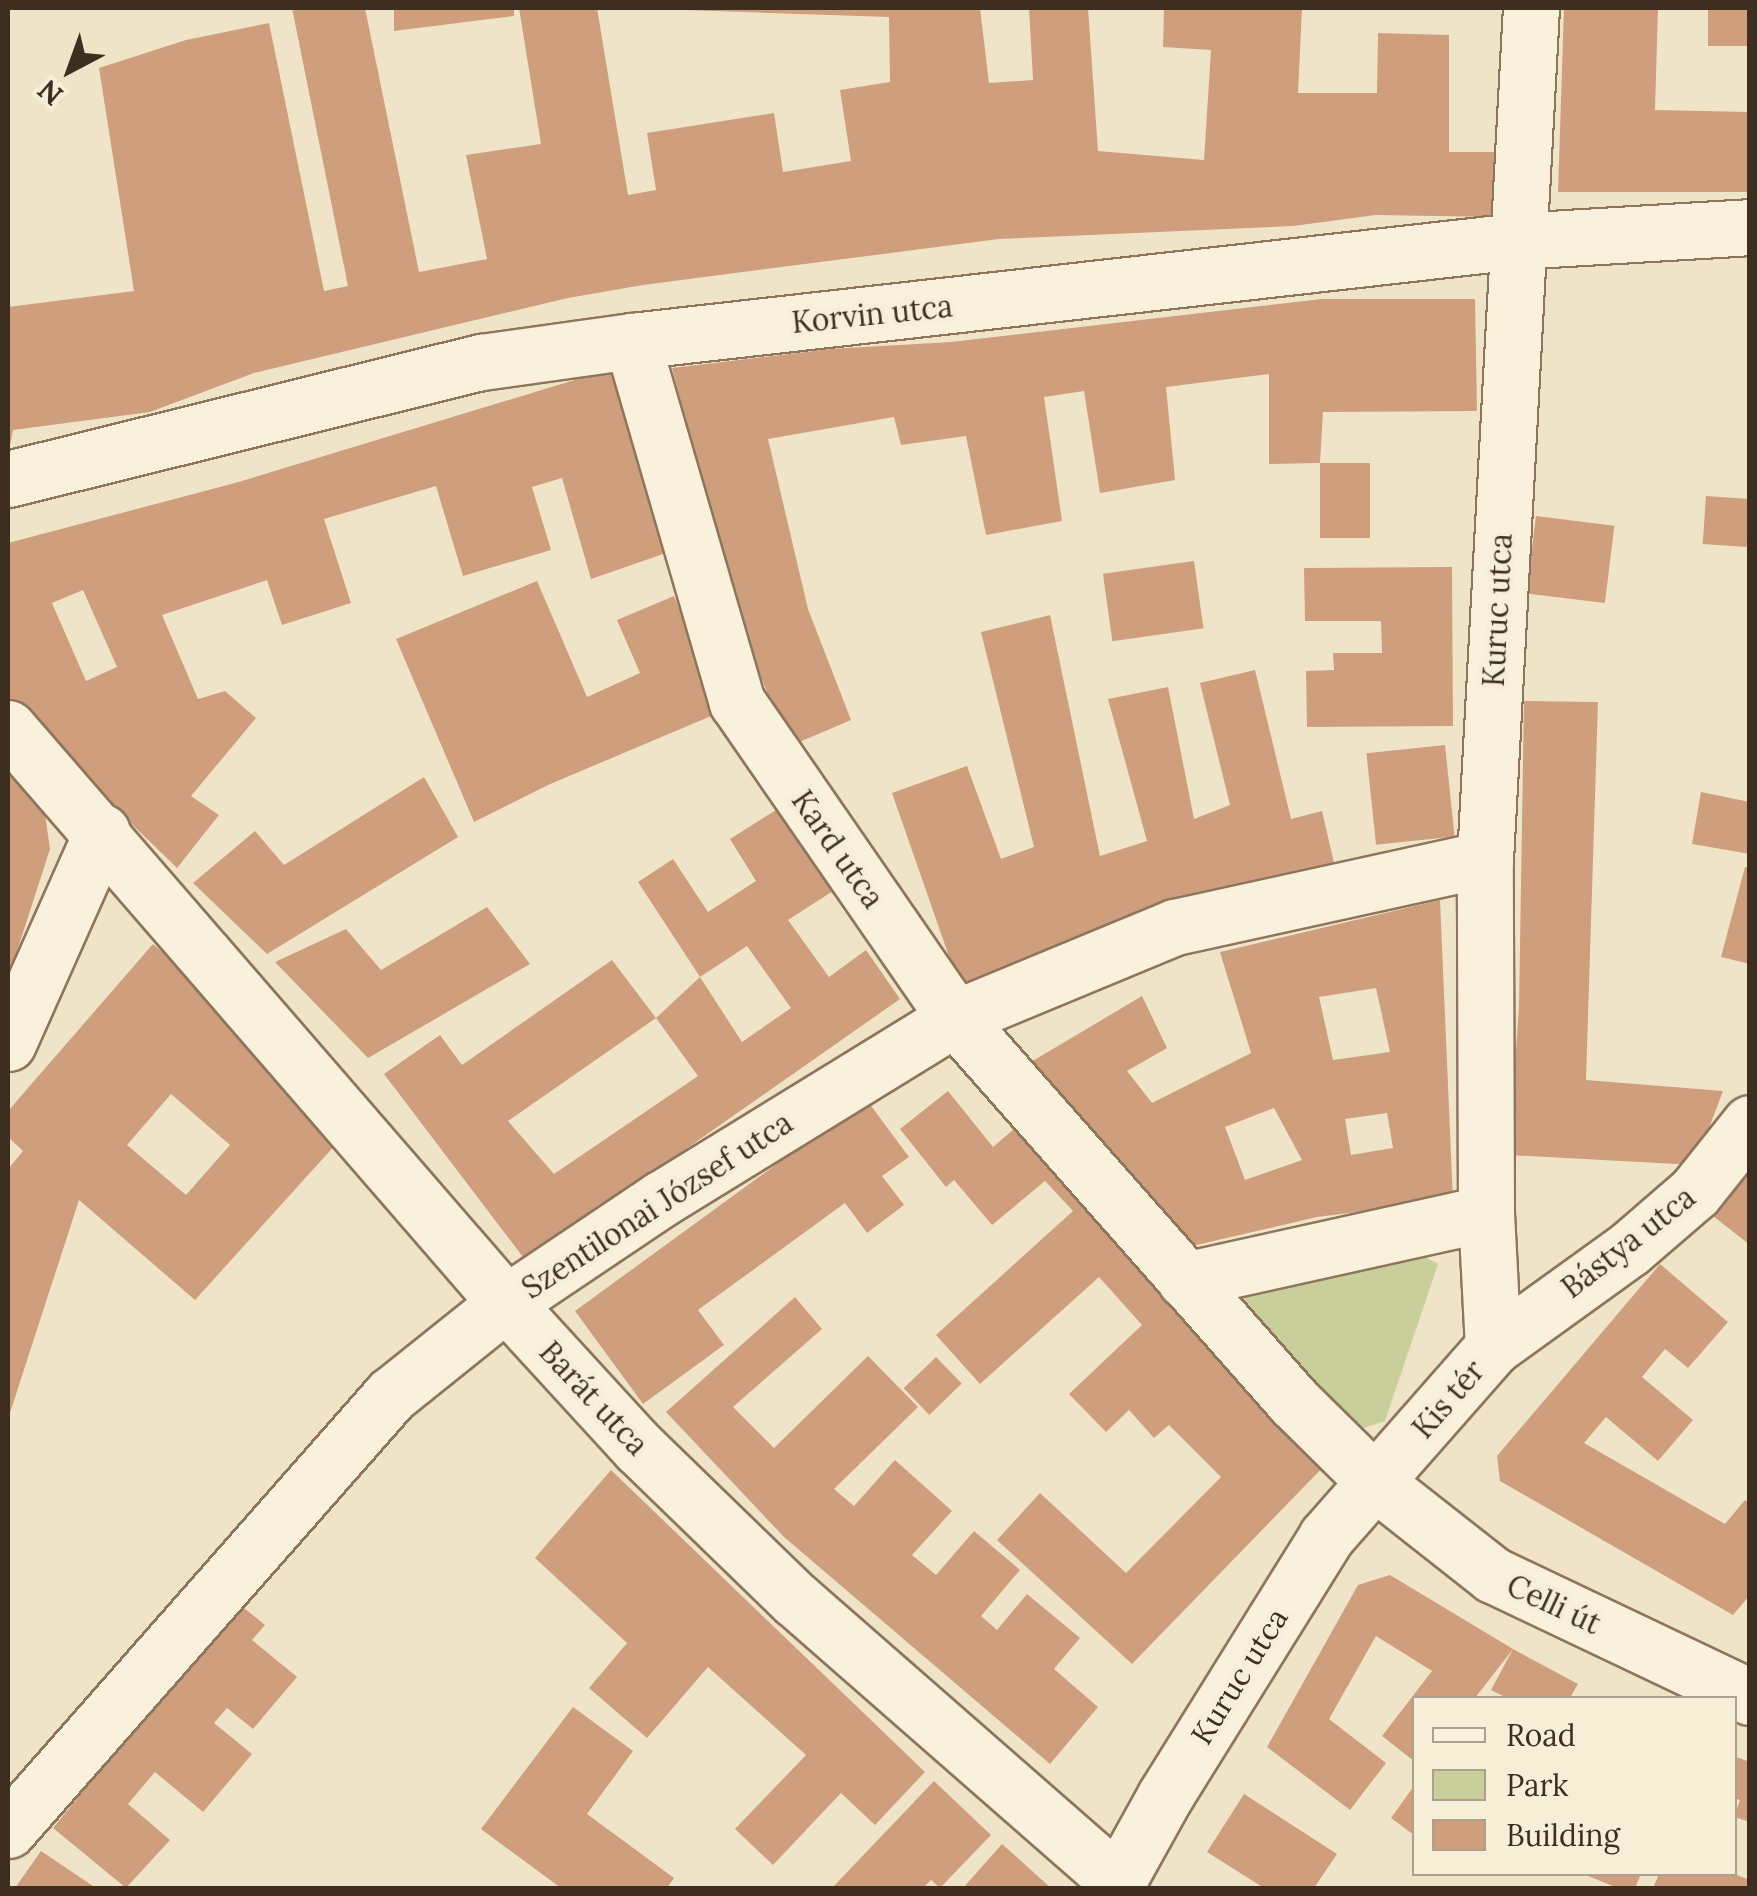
<!DOCTYPE html>
<meta charset="utf-8">
<style>
body{margin:0}
#map{position:relative;width:1757px;height:1896px;overflow:hidden;background:#f0e4c8;font-family:Lora,serif}
div>[style]{position:absolute}
.green>*{inset:0;background:#c9cf9b}
.building>*{inset:0;background:#cf9f7d;transform-origin:0 0}
.roads{filter:drop-shadow(2px 0 #8d765c) drop-shadow(-2px 0 #8d765c) drop-shadow(0 2px #8d765c) drop-shadow(0 -2px #8d765c)}
.street>*{height:55px;margin:-27.5px;padding:0 27.5px;transform-origin:27.5px;border-radius:27.5px;background:#faf1dc}
span{translate:-50% -50%;white-space:nowrap;text-align:center;line-height:1.15;-webkit-text-stroke:9px #f7eed8;paint-order:stroke}
.street-label{font-size:30px;color:#3d2e20}
.frame{position:absolute;inset:0;border:10px solid #3d2e20;pointer-events:none}
.legend{position:absolute;left:1412px;top:1696px;width:325px;height:180px;box-sizing:border-box;background:#f7eed8;border:2px solid #ada18e;margin:0;padding:12px 18px;list-style:none;font-size:30px;color:#3d2e20}
.legend li{display:flex;align-items:center;gap:20px;height:50px}
.legend b{width:50px;border:2px solid #ada18e}
.north{position:absolute;left:20px;top:20px;width:100px;height:100px;-webkit-text-stroke:8px #f7eed8;paint-order:stroke;rotate:221deg;font-size:28px;font-weight:700;line-height:40px;text-align:center;color:#3d2e20}
.north::after{content:'';display:block;margin:auto;width:35px;height:45px;background:#3d2e20;clip-path:polygon(50% 0,100% 100%,50% 72%,0 100%)}
</style>
<div id="map">
<div class="green">
<div style="clip-path:polygon(1414px 1251px,1438px 1264px,1385px 1421px,1355px 1431px,1238px 1306px,1242px 1292px)"></div>
</div>
<div class="building">
<div style="clip-path:polygon(292px 8px,365px 8px,419px 272px,487px 259px,466px 155px,541px 144px,519px 8px,597px 8px,628px 195px,656px 190px,647px 133px,774px 113px,783px 172px,851px 161px,840px 90px,890px 82px,889px 17px,626px 8px,980px 8px,989px 83px,1033px 80px,1029px 8px,1088px 8px,1098px 151px,1204px 160px,1211px 50px,1163px 47px,1164px 8px,1302px 8px,1298px 93px,1377px 93px,1378px 33px,1449px 35px,1449px 152px,1498px 152px,1497px 217px,1376px 215px,1293px 226px,999px 239px,643px 285px,568px 298px,254px 373px,150px 412px,13px 430px,8px 455px,8px 307px,134px 291px,99px 68px,186px 40px,269px 23px,324px 291px,348px 286px)"></div>
<div style="clip-path:polygon(394px 8px,514px 8px,514px 16px,394px 31px)"></div>
<div style="clip-path:polygon(1564px 8px,1658px 8px,1655px 110px,1750px 112px,1750px 192px,1558px 192px)"></div>
<div style="left:1708px;top:8px;width:42px;height:38px"></div>
<div style="clip-path:polygon(1322px 299px,1475px 299px,1477px 411px,1323px 412px,1320px 463px,1269px 464px,1269px 374px,1166px 387px,1175px 480px,1100px 493px,1084px 391px,1044px 397px,1062px 521px,986px 535px,966px 436px,901px 445px,894px 417px,768px 439px,808px 609px,851px 720px,790px 746px,741px 630px,672px 368px,830px 349px,951px 342px)"></div>
<div style="clip-path:polygon(evenodd,614px 368px,666px 553px,591px 579px,562px 478px,532px 487px,551px 550px,463px 576px,436px 486px,324px 519px,351px 603px,282px 625px,267px 580px,162px 615px,198px 699px,225px 691px,256px 718px,191px 796px,219px 815px,177px 868px,8px 704px,8px 543px,235px 483px,614px 368px,83px 590px,117px 667px,86px 681px,52px 603px,83px 590px)"></div>
<div style="left:1320px;top:463px;width:50px;height:75px"></div>
<div style="left:1706px;top:496px;width:44px;height:48px;rotate:4deg"></div>
<div style="left:1536px;top:516px;width:79px;height:78px;rotate:7deg"></div>
<div style="left:1194px;top:561px;width:68px;height:92px;rotate:82deg"></div>
<div style="clip-path:polygon(1452px 567px,1453px 726px,1307px 727px,1306px 671px,1334px 670px,1333px 653px,1382px 653px,1381px 621px,1305px 621px,1304px 568px)"></div>
<div style="clip-path:polygon(537px 581px,587px 697px,640px 673px,617px 620px,674px 596px,723px 711px,548px 785px,474px 822px,396px 639px)"></div>
<div style="clip-path:polygon(1050px 615px,1100px 856px,1147px 841px,1108px 699px,1168px 687px,1194px 819px,1230px 805px,1200px 683px,1255px 670px,1291px 819px,1322px 811px,1334px 863px,1250px 883px,960px 988px,892px 793px,967px 766px,1001px 859px,1034px 847px,981px 632px)"></div>
<div style="clip-path:polygon(1524px 701px,1598px 702px,1586px 1080px,1723px 1091px,1695px 1165px,1509px 1155px,1519px 1006px)"></div>
<div style="left:1445px;top:745px;width:92px;height:79px;rotate:84deg"></div>
<div style="clip-path:polygon(8px 773px,26px 778px,43px 800px,50px 849px,8px 979px)"></div>
<div style="clip-path:polygon(424px 777px,458px 837px,267px 954px,193px 883px,255px 831px,284px 865px)"></div>
<div style="clip-path:polygon(1701px 792px,1750px 802px,1750px 854px,1692px 844px)"></div>
<div style="clip-path:polygon(779px 808px,833px 891px,788px 920px,829px 977px,866px 950px,900px 999px,526px 1261px,384px 1074px,440px 1035px,462px 1065px,612px 960px,656px 1018px,508px 1121px,554px 1174px,698px 1076px,656px 1018px,700px 977px,742px 1042px,791px 1008px,747px 946px,700px 977px,638px 882px,673px 859px,708px 912px,756px 881px,730px 839px)"></div>
<div style="clip-path:polygon(1745px 867px,1750px 868px,1750px 964px,1721px 957px)"></div>
<div style="clip-path:polygon(evenodd,1440px 900px,1453px 1200px,1317px 1217px,1179px 1249px,1031px 1062px,1142px 996px,1167px 1048px,1127px 1071px,1152px 1103px,1251px 1053px,1220px 952px,1440px 900px,1376px 988px,1390px 1052px,1333px 1060px,1319px 997px,1376px 988px,1440px 900px,1274px 1108px,1302px 1160px,1245px 1180px,1225px 1127px,1274px 1108px,1440px 900px,1387px 1113px,1393px 1148px,1351px 1155px,1345px 1119px,1387px 1113px)"></div>
<div style="clip-path:polygon(487px 907px,530px 964px,368px 1058px,275px 962px,346px 929px,381px 970px)"></div>
<div style="clip-path:polygon(evenodd,153px 944px,238px 1017px,347px 1132px,195px 1300px,79px 1200px,8px 1419px,8px 1169px,23px 1151px,8px 1137px,8px 1111px,153px 944px,171px 1094px,230px 1145px,186px 1195px,127px 1145px,171px 1094px)"></div>
<div style="clip-path:polygon(948px 1091px,993px 1147px,1022px 1122px,1330px 1460px,1132px 1664px,997px 1540px,1040px 1493px,1126px 1573px,1221px 1477px,1169px 1425px,1154px 1438px,1129px 1410px,1106px 1432px,1069px 1394px,1142px 1325px,1099px 1277px,980px 1384px,936px 1335px,1073px 1211px,1045px 1181px,992px 1225px,954px 1180px,946px 1187px,900px 1129px)"></div>
<div style="clip-path:polygon(866px 1099px,909px 1157px,882px 1176px,904px 1205px,867px 1233px,845px 1203px,698px 1310px,724px 1345px,643px 1404px,575px 1311px)"></div>
<div style="clip-path:polygon(1750px 1170px,1750px 1245px,1713px 1216px)"></div>
<div style="clip-path:polygon(1660px 1264px,1728px 1322px,1688px 1368px,1665px 1349px,1642px 1377px,1693px 1420px,1658px 1461px,1606px 1417px,1584px 1443px,1725px 1524px,1745px 1500px,1750px 1504px,1750px 1595px,1733px 1615px,1500px 1481px,1497px 1456px)"></div>
<div style="clip-path:polygon(795px 1297px,822px 1329px,733px 1407px,774px 1448px,868px 1356px,918px 1407px,834px 1489px,854px 1506px,895px 1460px,952px 1511px,912px 1555px,936px 1575px,974px 1531px,1020px 1570px,981px 1616px,997px 1630px,1027px 1594px,1080px 1638px,1054px 1669px,1098px 1707px,1050px 1764px,784px 1537px,666px 1412px)"></div>
<div style="left:936px;top:1357px;width:37px;height:45px;rotate:46deg"></div>
<div style="clip-path:polygon(611px 1470px,925px 1772px,875px 1825px,841px 1793px,773px 1865px,735px 1829px,806px 1755px,708px 1667px,647px 1738px,589px 1688px,627px 1643px,535px 1558px)"></div>
<div style="clip-path:polygon(1390px 1575px,1513px 1649px,1475px 1698px,1414px 1698px,1414px 1761px,1382px 1736px,1432px 1671px,1376px 1636px,1329px 1719px,1386px 1763px,1350px 1810px,1267px 1747px,1358px 1585px)"></div>
<div style="clip-path:polygon(238px 1603px,265px 1625px,252px 1640px,297px 1677px,253px 1729px,227px 1708px,214px 1723px,252px 1754px,203px 1812px,155px 1772px,128px 1804px,170px 1840px,126px 1888px,53px 1828px)"></div>
<div style="clip-path:polygon(1513px 1649px,1578px 1684px,1570px 1698px,1507px 1698px,1491px 1690px)"></div>
<div style="clip-path:polygon(573px 1707px,633px 1751px,587px 1814px,674px 1878px,667px 1888px,561px 1888px,481px 1829px)"></div>
<div style="clip-path:polygon(1734px 1756px,1750px 1762px,1750px 1822px,1734px 1817px,1740px 1800px,1734px 1798px)"></div>
<div style="clip-path:polygon(934px 1781px,991px 1835px,940px 1888px,931px 1880px,923px 1888px,832px 1888px)"></div>
<div style="clip-path:polygon(1414px 1786px,1414px 1835px,1391px 1818px)"></div>
<div style="clip-path:polygon(1244px 1794px,1337px 1854px,1314px 1888px,1264px 1888px,1207px 1852px)"></div>
<div style="clip-path:polygon(1002px 1844px,1051px 1888px,963px 1888px)"></div>
<div style="clip-path:polygon(41px 1851px,96px 1888px,15px 1888px)"></div>
<div style="clip-path:polygon(1583px 1874px,1641px 1874px,1635px 1888px,1618px 1888px)"></div>
<div style="clip-path:polygon(1659px 1874px,1734px 1874px,1750px 1880px,1750px 1888px,1653px 1888px)"></div>
</div>
<div class="roads">
<div class="street">
<div style="left:632px;top:341px;width:376px;rotate:73.8deg"></div>
<div style="left:737px;top:702px;width:384px;rotate:55.4deg"></div>
<div style="left:955px;top:1018px;width:512px;rotate:48.56deg"></div>
<div style="left:1294px;top:1402px;width:115px;rotate:44.6deg"></div>
<div style="left:1376px;top:1483px;width:149px;rotate:38.2deg"></div>
<div style="left:1493px;top:1575px;width:284px;rotate:25.4deg"></div>
<div style="left:8px;top:479px;width:488px;rotate:-13.9deg"></div>
<div style="left:482px;top:362px;width:151px;rotate:-8deg"></div>
<div style="left:632px;top:341px;width:890px;rotate:-6.45deg"></div>
<div style="left:1516px;top:241px;width:234px;rotate:-3.4deg"></div>
<div style="left:8px;top:728px;width:761px;rotate:49.1deg"></div>
<div style="left:506px;top:1303px;width:197px;rotate:47.5deg"></div>
<div style="left:639px;top:1448px;width:217px;rotate:44.1deg"></div>
<div style="left:795px;top:1599px;width:427px;rotate:41.2deg"></div>
<div style="left:8px;top:1043px;width:231px;rotate:-66deg"></div>
<div style="left:1185px;top:1280px;width:308px;rotate:-12.5deg"></div>
<div style="left:1493px;top:1347px;width:134px;rotate:-93deg"></div>
<div style="left:1486px;top:1213px;width:354px;rotate:-90.2deg"></div>
<div style="left:1485px;top:859px;width:852px;rotate:-86.91deg"></div>
<div style="left:8px;top:1830px;width:580px;rotate:-48.64deg"></div>
<div style="left:391px;top:1395px;width:147px;rotate:-38.7deg"></div>
<div style="left:506px;top:1303px;width:187px;rotate:-33.9deg"></div>
<div style="left:661px;top:1199px;width:345px;rotate:-31.6deg"></div>
<div style="left:955px;top:1018px;width:238px;rotate:-22.5deg"></div>
<div style="left:1175px;top:927px;width:317px;rotate:-12.4deg"></div>
<div style="left:1114px;top:1888px;width:105px;rotate:-61deg"></div>
<div style="left:1165px;top:1796px;width:305px;rotate:-58.1deg"></div>
<div style="left:1326px;top:1537px;width:253px;rotate:-48.7deg"></div>
<div style="left:1493px;top:1347px;width:168px;rotate:-35.8deg"></div>
<div style="left:1629px;top:1249px;width:87px;rotate:-40.8deg"></div>
<div style="left:1695px;top:1192px;width:88px;rotate:-51.4deg"></div>
</div>
</div>
<div class="street-label">
<span style="left:872px;top:314px;rotate:-6deg">Korvin utca</span>
<span style="left:1497px;top:610px;rotate:-87deg">Kuruc utca</span>
<span style="left:838px;top:849px;rotate:55deg">Kard utca</span>
<span style="left:657px;top:1205px;rotate:-33deg">Szentilonai József utca</span>
<span style="left:1628px;top:1242px;rotate:-38deg">Bástya utca</span>
<span style="left:594px;top:1398px;rotate:47deg">Barát utca</span>
<span style="left:1448px;top:1399px;rotate:-49deg">Kis tér</span>
<span style="left:1554px;top:1604px;rotate:25deg">Celli út</span>
<span style="left:1239px;top:1676px;rotate:-58deg">Kuruc utca</span>
</div>
<div class="frame"></div>
<ul class="legend">
<li><b style="height:12px;background:#faf1dc"></b>Road</li>
<li><b style="height:28px;background:#c9cf9b"></b>Park</li>
<li><b style="height:28px;background:#cf9f7d"></b>Building</li>
</ul>
<div class="north">N</div>
</div>
